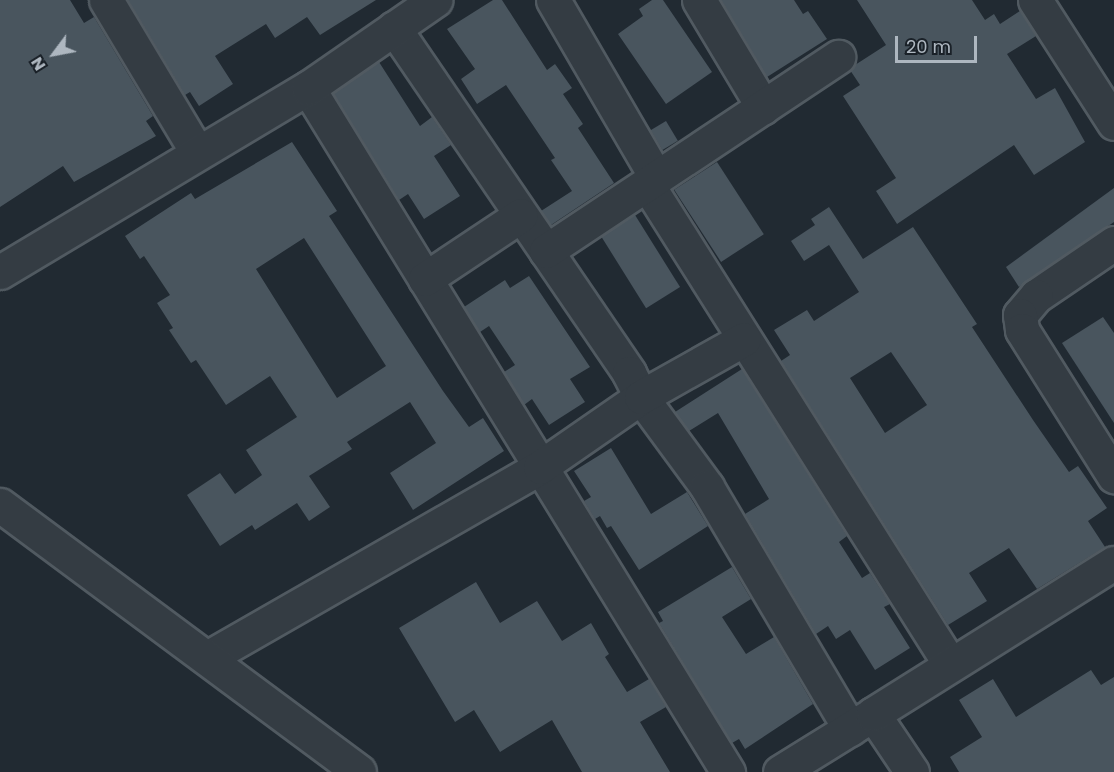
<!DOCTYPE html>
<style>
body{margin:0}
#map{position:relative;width:1114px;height:772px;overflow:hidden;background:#212a32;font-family:Poppins,sans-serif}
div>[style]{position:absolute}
.building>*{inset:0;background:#49555e;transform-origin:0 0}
.roads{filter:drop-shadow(2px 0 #515a61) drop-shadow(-2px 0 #515a61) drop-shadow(0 2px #515a61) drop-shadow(0 -2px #515a61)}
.minor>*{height:33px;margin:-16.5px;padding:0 16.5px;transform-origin:16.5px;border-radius:16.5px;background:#343c43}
.tertiary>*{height:33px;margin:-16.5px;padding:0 16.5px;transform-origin:16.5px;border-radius:16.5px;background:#343c43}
span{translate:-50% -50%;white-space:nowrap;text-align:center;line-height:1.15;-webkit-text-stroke:4.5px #1a2128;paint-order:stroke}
.north{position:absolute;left:24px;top:24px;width:60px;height:60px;-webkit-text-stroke:4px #1a2128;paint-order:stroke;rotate:238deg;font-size:16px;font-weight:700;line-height:24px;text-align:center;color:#aeb7c0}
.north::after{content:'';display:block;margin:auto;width:21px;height:27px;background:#aeb7c0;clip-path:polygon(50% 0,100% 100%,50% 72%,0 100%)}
.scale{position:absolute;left:895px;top:36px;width:82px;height:27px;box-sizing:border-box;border:3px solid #aeb7c0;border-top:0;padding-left:8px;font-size:18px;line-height:21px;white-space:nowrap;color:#aeb7c0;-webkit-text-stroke:4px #1a2128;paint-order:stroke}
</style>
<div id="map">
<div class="building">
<div style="clip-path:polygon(0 0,70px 0,84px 23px,94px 17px,153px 116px,146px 121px,156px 136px,74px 182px,63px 166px,0 207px)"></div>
<div style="clip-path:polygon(128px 0,376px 0,320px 35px,307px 17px,275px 38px,266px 24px,215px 56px,233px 84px,199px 106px,190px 92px,185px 95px)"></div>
<div style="clip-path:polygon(493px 0,502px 0,547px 70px,555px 64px,572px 88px,563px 94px,583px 124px,578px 128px,614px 183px,551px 225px,541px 211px,572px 191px,551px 160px,555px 158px,506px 85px,477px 104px,461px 79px,475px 69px,447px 29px)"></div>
<div style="clip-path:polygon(652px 0,663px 0,712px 72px,666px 104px,618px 34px,643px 16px,639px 9px)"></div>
<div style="clip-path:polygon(721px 0,794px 0,803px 14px,808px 11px,827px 39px,767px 77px)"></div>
<div style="clip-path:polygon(857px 0,972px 0,985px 20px,994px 14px,1000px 24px,1020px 11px,1036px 36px,1007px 54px,1036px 99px,1055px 88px,1085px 142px,1034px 175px,1014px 145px,897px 224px,876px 191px,896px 178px,843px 96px,860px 85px,850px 70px,855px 65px,886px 45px)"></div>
<div style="clip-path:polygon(379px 62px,420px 126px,432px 117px,451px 145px,434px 156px,460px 196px,424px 219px,408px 194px,399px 200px,333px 93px)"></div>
<div style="left:666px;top:121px;width:23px;height:18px;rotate:59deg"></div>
<div style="clip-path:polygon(evenodd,292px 142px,337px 211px,329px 216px,443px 391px,469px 427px,483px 418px,504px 451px,413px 510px,390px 473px,436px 443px,410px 402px,347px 442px,352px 449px,309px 476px,330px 507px,309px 521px,297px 503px,255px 530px,252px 525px,220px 546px,187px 495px,220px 473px,235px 494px,262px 475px,246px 450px,297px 417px,270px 376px,226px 405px,196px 360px,191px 363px,169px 330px,173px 328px,157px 303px,170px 295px,144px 256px,140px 259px,125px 236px,191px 193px,195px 199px,292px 142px,304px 238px,386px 366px,337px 398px,256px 269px,304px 238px)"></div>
<div style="left:717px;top:162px;width:86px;height:51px;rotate:57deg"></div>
<div style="clip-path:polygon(1114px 188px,1114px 222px,1019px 287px,1006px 267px)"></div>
<div style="clip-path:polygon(evenodd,829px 207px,863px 259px,913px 227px,977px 324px,972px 327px,1033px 420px,1069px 472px,1078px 466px,1107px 508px,1088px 521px,1105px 547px,1037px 589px,1009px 548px,969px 573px,987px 601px,948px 625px,781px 361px,790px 355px,774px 330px,807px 310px,814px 321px,859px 292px,829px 245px,804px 261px,791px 241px,815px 225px,811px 219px,829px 207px,891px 352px,927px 405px,885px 433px,850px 378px,891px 352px)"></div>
<div style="left:635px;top:215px;width:85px;height:40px;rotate:58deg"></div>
<div style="clip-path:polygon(529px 276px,590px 367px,570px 379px,585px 402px,549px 425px,532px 399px,524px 405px,504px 372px,515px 365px,489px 326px,480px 332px,464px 307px,505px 280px,510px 288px)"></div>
<div style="clip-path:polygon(1103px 317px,1114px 333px,1114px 423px,1062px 343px)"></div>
<div style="clip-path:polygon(742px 369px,847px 536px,839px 542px,862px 578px,870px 573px,890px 604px,884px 607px,910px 648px,875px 670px,850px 630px,836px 639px,828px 626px,816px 634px,745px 514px,769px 499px,718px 413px,689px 431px,675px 412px)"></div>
<div style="clip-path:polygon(611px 448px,651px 514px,687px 492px,708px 526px,639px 570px,611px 526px,607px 528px,600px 516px,595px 519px,584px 501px,591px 497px,574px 471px)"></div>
<div style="clip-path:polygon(732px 567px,751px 599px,722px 617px,746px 654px,774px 637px,813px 704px,745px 749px,739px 739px,732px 743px,659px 623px,663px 621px,658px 612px)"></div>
<div style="clip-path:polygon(476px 582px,500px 623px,537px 601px,562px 641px,591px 623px,609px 654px,605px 657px,627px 692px,649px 679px,666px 707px,640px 722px,670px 772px,582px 772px,552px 720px,500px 752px,474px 710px,455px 722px,399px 628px)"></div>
<div style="clip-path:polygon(1091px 670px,1101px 685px,1114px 677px,1114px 772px,959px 772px,950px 757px,982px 737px,959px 700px,993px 679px,1016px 717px)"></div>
</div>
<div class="roads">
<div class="minor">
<div style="left:106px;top:0;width:177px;rotate:59.1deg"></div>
<div style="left:553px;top:0;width:205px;rotate:59.8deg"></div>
<div style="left:699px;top:0;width:125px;rotate:59.1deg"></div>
<div style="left:1035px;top:0;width:146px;rotate:57.3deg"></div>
<div style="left:394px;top:28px;width:417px;rotate:55.7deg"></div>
<div style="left:629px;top:373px;width:27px;rotate:63deg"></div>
<div style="left:641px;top:397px;width:112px;rotate:53.7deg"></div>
<div style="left:707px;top:487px;width:281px;rotate:59.4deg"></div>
<div style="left:308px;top:88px;width:803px;rotate:58.45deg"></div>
<div style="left:647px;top:184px;width:568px;rotate:57.74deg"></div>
<div style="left:1114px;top:243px;width:94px;rotate:145.8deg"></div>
<div style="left:1036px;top:296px;width:25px;rotate:130deg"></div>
<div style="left:1020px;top:315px;width:15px;rotate:82deg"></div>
<div style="left:1022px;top:330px;width:173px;rotate:57.8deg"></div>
<div style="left:546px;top:251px;width:351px;rotate:-33.6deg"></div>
<div style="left:0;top:272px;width:359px;rotate:-30.9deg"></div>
<div style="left:308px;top:88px;width:155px;rotate:-34.7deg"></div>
<div style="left:425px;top:279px;width:115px;rotate:-33.7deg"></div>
<div style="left:207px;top:658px;width:384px;rotate:-29.8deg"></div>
<div style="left:540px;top:467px;width:123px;rotate:-34.7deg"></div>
<div style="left:641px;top:397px;width:118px;rotate:-29.4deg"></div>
<div style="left:780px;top:772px;width:102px;rotate:-31.8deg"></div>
<div style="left:912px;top:772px;width:70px;rotate:-123.9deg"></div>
<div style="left:873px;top:714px;width:284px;rotate:-32.1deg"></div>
</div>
<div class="tertiary">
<div style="left:0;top:505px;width:447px;rotate:36.6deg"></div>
</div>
</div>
<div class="north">N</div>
<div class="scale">20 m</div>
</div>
